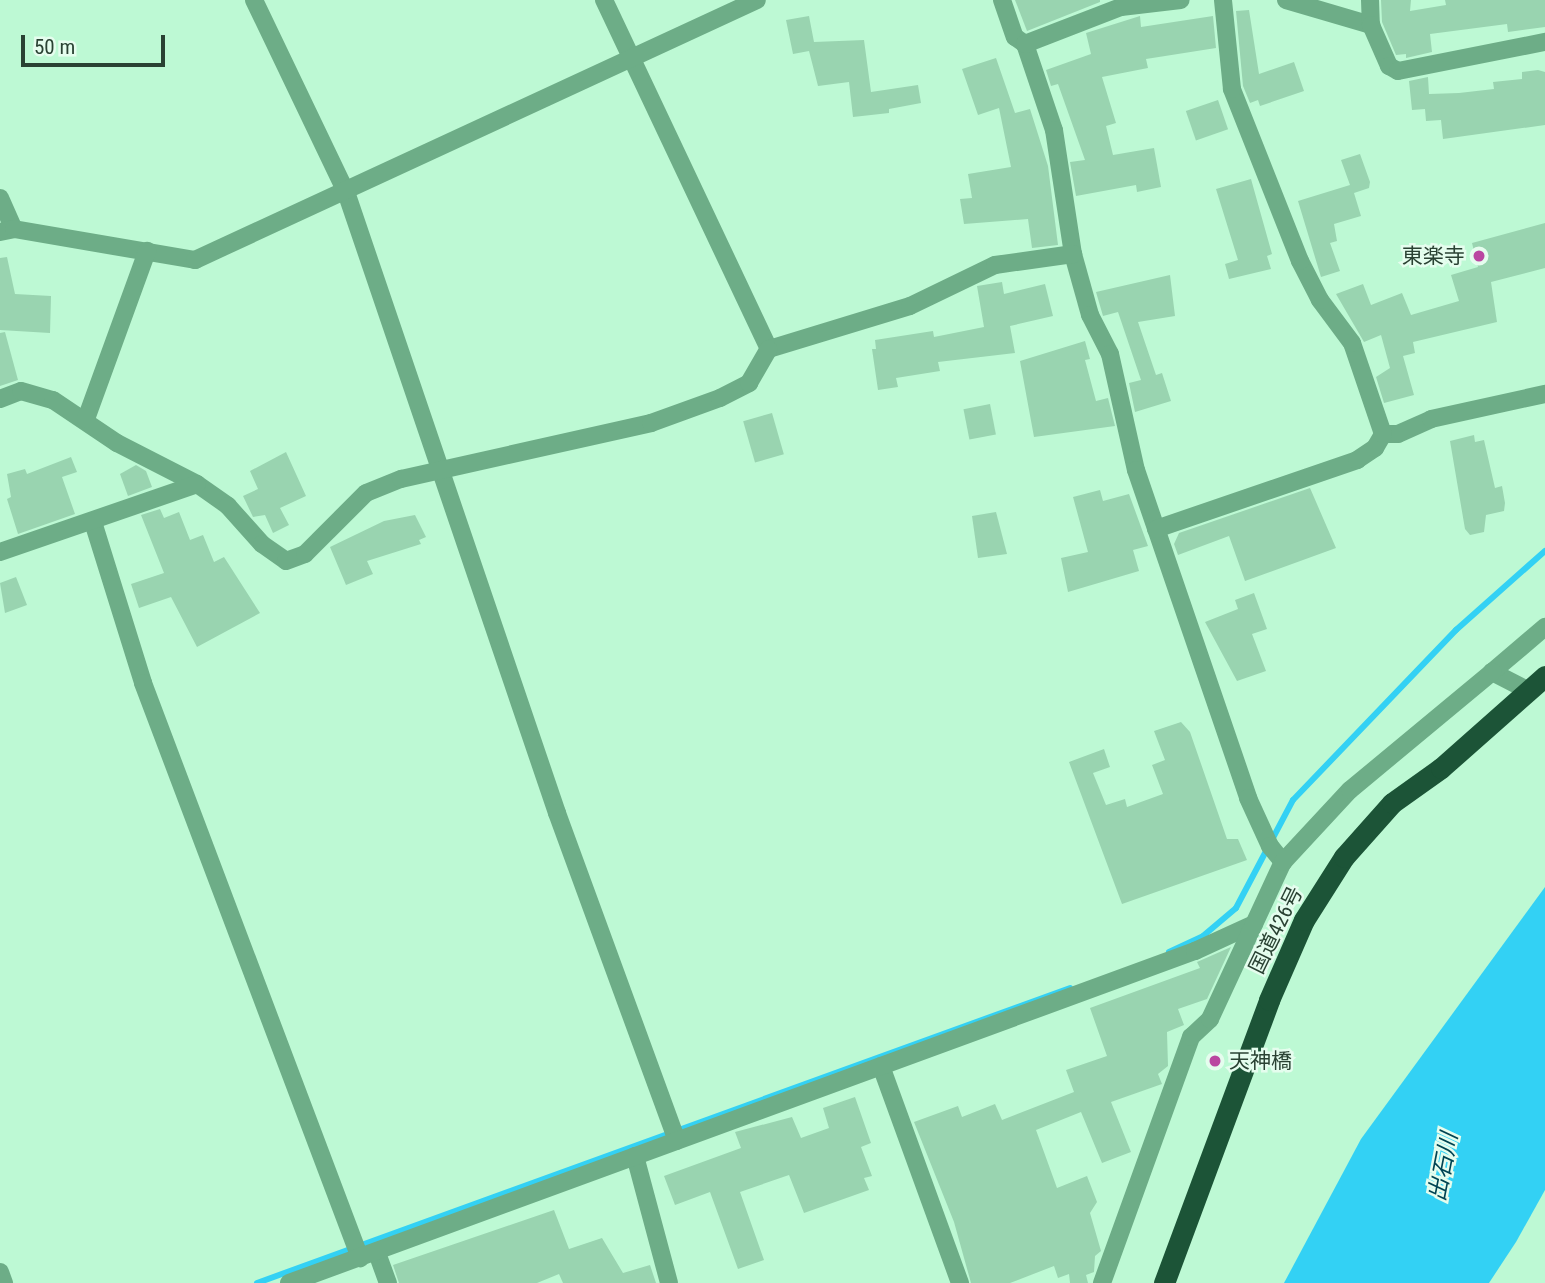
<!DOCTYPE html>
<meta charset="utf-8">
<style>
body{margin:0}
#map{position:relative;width:1545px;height:1283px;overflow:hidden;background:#bdf9d4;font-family:"Roboto Condensed","Noto Sans JP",sans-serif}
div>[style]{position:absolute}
.water>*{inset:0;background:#33d1f4}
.stream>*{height:6px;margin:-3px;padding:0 3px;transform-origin:3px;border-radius:3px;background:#33d1f4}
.building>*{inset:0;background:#99d4b0;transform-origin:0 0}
.minor>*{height:18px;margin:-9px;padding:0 9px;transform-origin:9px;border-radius:9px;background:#6dad87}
.highway>*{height:21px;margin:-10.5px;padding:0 10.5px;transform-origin:10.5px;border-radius:10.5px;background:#1c5437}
.dots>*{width:19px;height:19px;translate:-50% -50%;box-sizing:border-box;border:4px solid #e5fdee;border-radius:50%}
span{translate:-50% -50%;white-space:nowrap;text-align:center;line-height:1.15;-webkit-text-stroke:5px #e5fdee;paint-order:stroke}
.poi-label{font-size:21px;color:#2a4233}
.right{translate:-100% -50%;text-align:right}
.left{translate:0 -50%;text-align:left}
.street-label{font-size:21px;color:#2a4233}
.water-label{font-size:23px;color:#004453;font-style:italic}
.scale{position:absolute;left:21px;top:35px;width:144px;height:32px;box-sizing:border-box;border:4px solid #2a4233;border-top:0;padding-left:9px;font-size:21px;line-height:24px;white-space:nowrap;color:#2a4233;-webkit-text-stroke:5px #e5fdee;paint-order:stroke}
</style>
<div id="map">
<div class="water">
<div style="clip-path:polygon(1545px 887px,1545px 1190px,1516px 1242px,1489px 1283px,1284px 1283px,1361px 1139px)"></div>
</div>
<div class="stream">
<div style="left:1169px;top:952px;width:38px;rotate:-25deg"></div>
<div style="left:1203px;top:936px;width:43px;rotate:-40.3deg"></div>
<div style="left:1236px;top:908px;width:122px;rotate:-62.2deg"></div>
<div style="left:1293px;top:800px;width:236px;rotate:-46.2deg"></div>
<div style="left:1456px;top:630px;width:119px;rotate:-41.6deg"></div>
<div style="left:257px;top:1283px;width:865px;rotate:-19.94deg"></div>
</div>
<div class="building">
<div style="clip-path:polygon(1015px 0,1100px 0,1100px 2px,1027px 31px)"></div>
<div style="clip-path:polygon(1381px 0,1411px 0,1410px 11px,1446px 5px,1445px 0,1545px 0,1545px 27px,1508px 32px,1507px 24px,1430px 34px,1432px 52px,1406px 58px,1406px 54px,1396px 55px,1382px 22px)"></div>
<div style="clip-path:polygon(1249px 10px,1259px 74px,1294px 62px,1304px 91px,1260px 106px,1258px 100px,1250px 103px,1243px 86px,1236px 11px)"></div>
<div style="clip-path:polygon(809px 16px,814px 42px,864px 40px,871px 92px,918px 85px,921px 103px,889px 109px,889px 113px,853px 117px,849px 82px,818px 86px,809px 51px,793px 54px,786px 20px)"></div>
<div style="clip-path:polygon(1140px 16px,1141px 27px,1213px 16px,1216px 48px,1146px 59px,1148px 68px,1102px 77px,1116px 123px,1106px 126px,1113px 155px,1154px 148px,1161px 187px,1137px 192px,1136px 185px,1076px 196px,1070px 162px,1085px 160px,1058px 84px,1051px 86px,1046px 70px,1091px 54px,1086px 33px)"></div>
<div style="clip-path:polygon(996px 58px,1015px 113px,1030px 109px,1037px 131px,1048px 166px,1058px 245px,1032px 248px,1028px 219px,964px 224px,960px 199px,972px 198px,968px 174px,1011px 167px,999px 108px,978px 115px,962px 69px)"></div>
<div style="clip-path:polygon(1538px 70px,1545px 72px,1545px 125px,1443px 139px,1441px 120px,1426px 121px,1425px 109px,1412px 110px,1409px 81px,1428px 77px,1429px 94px,1459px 93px,1494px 89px,1493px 82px,1522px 79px,1522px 72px)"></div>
<div style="left:1218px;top:100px;width:31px;height:34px;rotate:71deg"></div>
<div style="clip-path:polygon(1360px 154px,1370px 182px,1369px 188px,1354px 193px,1361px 216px,1334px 224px,1337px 241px,1330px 243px,1340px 271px,1321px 277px,1298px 201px,1350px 185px,1341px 160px)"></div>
<div style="clip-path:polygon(1251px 179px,1272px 254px,1267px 256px,1271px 269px,1229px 279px,1225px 264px,1238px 260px,1216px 189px)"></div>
<div style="clip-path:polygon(1545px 223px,1545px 268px,1491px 282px,1497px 322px,1413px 342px,1415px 353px,1403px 356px,1414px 395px,1384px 403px,1376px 377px,1390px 368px,1381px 335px,1364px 342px,1336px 294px,1363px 284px,1371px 305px,1402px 293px,1411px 315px,1459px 301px,1451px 275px,1478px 267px,1472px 243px)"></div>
<div style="clip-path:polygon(7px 257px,15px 294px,51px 296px,50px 333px,0 330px,0 258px)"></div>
<div style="clip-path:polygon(1170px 275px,1175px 316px,1138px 322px,1156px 375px,1162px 373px,1171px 401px,1135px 412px,1129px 383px,1141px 380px,1118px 312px,1103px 316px,1096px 292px)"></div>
<div style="clip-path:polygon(1002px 282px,1004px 294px,1045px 284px,1053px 316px,1010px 326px,1015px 353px,938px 362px,940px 371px,896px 378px,898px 387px,878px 390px,872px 349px,876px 349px,875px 340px,933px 331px,934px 337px,984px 327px,977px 286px)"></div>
<div style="clip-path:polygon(5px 332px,18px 380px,0 386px,0 333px)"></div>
<div style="clip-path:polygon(1085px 341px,1090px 359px,1085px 360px,1096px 401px,1108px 398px,1115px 426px,1034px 437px,1020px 361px)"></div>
<div style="left:990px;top:404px;width:31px;height:27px;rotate:79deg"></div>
<div style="left:772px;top:413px;width:43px;height:30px;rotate:74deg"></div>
<div style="clip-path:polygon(1474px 435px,1475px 442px,1484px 440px,1495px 488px,1502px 486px,1505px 503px,1504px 511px,1486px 515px,1484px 532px,1470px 535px,1465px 529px,1450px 441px)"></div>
<div style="clip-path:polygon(286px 452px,306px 496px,280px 508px,289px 525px,273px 533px,265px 515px,253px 517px,243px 496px,258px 489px,250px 471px)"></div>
<div style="clip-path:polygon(71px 457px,77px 472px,62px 477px,75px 514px,18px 534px,7px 499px,11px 497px,7px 474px,25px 469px,27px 474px)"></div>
<div style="clip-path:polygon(136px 465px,146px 471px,152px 487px,128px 496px,120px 474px)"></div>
<div style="clip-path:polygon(1310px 488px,1336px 548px,1245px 581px,1229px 536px,1178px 555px,1174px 544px,1179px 533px)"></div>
<div style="clip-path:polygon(1100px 490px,1103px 501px,1129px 494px,1148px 546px,1133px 550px,1139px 571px,1068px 592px,1061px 558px,1088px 552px,1073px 497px)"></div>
<div style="clip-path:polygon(160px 509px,164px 518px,179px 512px,190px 540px,203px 535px,214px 562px,224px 557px,260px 613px,197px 647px,171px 597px,139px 608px,131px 584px,164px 573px,141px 515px)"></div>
<div style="clip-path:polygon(996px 512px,1007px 554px,978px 558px,972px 516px)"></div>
<div style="clip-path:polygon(415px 515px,426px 537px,419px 540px,421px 544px,367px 561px,373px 574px,346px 585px,330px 547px,384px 521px)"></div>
<div style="clip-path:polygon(16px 577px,27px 605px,5px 613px,0 583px)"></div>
<div style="clip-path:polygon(1254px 593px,1267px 629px,1252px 634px,1266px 671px,1237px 681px,1205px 622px,1238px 609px,1235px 600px)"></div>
<div style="clip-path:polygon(1181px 722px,1190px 732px,1227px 839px,1238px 839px,1247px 860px,1122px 904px,1069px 762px,1104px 749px,1110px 767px,1093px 773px,1106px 805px,1125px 799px,1127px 807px,1163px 794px,1152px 765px,1165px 760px,1154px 731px)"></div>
<div style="clip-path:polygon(1231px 947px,1207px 999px,1178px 1009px,1184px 1025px,1167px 1032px,1168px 1066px,1158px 1074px,1162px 1084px,1111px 1102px,1131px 1152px,1102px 1163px,1081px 1112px,1036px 1130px,1057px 1188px,1087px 1176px,1097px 1202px,1090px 1213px,1101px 1251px,1095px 1256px,1094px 1272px,1086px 1275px,1088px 1283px,1070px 1283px,1069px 1274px,1058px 1278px,1054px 1266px,1010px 1283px,971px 1283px,954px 1222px,914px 1122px,958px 1106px,962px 1117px,995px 1104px,1002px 1120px,1074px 1092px,1066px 1070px,1107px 1056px,1090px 1008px,1200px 968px,1197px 962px)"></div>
<div style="clip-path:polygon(855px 1097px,871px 1143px,861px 1147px,872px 1176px,864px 1178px,869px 1190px,804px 1213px,789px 1175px,740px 1192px,764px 1260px,738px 1269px,710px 1192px,675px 1205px,664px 1176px,741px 1148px,735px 1132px,792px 1117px,801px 1138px,829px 1128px,823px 1108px)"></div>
<div style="clip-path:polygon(554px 1210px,569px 1249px,602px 1238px,623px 1273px,650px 1265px,656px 1283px,563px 1283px,559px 1274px,537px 1283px,399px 1283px,393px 1265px)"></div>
</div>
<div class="minor">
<div style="left:254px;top:0;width:213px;rotate:64.4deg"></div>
<div style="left:346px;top:192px;width:656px;rotate:71.23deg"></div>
<div style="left:557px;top:813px;width:349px;rotate:69.9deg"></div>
<div style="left:604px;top:0;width:386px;rotate:64.7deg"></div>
<div style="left:1002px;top:0;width:39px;rotate:71deg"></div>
<div style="left:1015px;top:37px;width:12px;rotate:35deg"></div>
<div style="left:1025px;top:44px;width:91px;rotate:71.4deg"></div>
<div style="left:1054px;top:130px;width:125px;rotate:81.3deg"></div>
<div style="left:1073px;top:254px;width:63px;rotate:74.4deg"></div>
<div style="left:1090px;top:315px;width:44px;rotate:62.9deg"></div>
<div style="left:1110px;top:354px;width:119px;rotate:77.4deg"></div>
<div style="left:1136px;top:470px;width:347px;rotate:71.1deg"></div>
<div style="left:1248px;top:798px;width:53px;rotate:65.4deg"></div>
<div style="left:1270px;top:846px;width:21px;rotate:51deg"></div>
<div style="left:1286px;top:0;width:89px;rotate:16.4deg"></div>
<div style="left:1370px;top:0;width:25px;rotate:88deg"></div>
<div style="left:1371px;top:25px;width:45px;rotate:66.3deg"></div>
<div style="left:1389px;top:66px;width:10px;rotate:29deg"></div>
<div style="left:1398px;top:71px;width:150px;rotate:-11.2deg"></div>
<div style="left:1025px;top:44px;width:103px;rotate:-21.1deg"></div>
<div style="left:1121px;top:7px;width:60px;rotate:-6.7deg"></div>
<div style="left:0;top:198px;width:34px;rotate:66deg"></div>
<div style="left:0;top:232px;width:14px;rotate:-12deg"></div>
<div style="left:14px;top:229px;width:184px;rotate:9.7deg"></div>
<div style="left:195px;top:260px;width:619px;rotate:-24.83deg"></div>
<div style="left:769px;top:349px;width:147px;rotate:-17deg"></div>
<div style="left:910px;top:306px;width:94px;rotate:-25.8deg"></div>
<div style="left:995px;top:265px;width:79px;rotate:-8deg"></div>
<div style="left:0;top:399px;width:22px;rotate:-21deg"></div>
<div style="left:21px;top:391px;width:33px;rotate:16deg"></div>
<div style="left:53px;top:400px;width:77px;rotate:33.9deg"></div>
<div style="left:117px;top:443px;width:90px;rotate:27.1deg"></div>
<div style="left:197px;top:484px;width:38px;rotate:35deg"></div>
<div style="left:228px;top:506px;width:51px;rotate:48.2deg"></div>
<div style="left:262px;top:544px;width:29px;rotate:35deg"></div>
<div style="left:286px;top:561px;width:20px;rotate:-20deg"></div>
<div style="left:305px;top:554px;width:86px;rotate:-45deg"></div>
<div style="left:366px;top:493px;width:38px;rotate:-22deg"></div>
<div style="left:401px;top:479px;width:256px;rotate:-12.6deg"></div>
<div style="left:651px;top:423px;width:73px;rotate:-19.9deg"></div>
<div style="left:720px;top:398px;width:33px;rotate:-27deg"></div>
<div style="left:749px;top:383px;width:39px;rotate:-60deg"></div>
<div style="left:86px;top:419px;width:179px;rotate:-70deg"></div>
<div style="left:1383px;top:434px;width:15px"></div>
<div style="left:1398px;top:434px;width:36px;rotate:-24deg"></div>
<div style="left:1431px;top:419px;width:117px;rotate:-12.4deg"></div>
<div style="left:93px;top:522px;width:169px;rotate:72.7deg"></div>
<div style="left:143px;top:683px;width:615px;rotate:69.32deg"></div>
<div style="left:1156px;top:529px;width:213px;rotate:-18.9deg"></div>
<div style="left:1357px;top:460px;width:22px;rotate:-34deg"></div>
<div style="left:1375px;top:448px;width:16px;rotate:-60deg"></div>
<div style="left:1383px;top:434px;width:96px;rotate:-108.8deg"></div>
<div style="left:1352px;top:343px;width:54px;rotate:-126.7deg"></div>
<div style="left:1320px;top:300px;width:44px;rotate:-117.1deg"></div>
<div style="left:1300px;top:261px;width:185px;rotate:-111.6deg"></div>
<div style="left:1232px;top:89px;width:89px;rotate:-95.8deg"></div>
<div style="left:0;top:552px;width:208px;rotate:-19deg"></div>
<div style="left:1529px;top:691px;width:42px;rotate:-152.8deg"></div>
<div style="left:1492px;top:672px;width:70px;rotate:-40.3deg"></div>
<div style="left:881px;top:1066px;width:231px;rotate:70deg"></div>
<div style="left:635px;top:1156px;width:131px;rotate:75deg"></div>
<div style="left:377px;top:1253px;width:32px;rotate:70deg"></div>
<div style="left:0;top:1272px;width:12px;rotate:70deg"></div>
<div style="left:289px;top:1283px;width:965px;rotate:-20.13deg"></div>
<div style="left:1195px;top:951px;width:65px;rotate:-24.6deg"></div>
<div style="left:1102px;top:1283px;width:262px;rotate:-70.1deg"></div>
<div style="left:1191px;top:1037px;width:26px;rotate:-43deg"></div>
<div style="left:1210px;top:1019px;width:173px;rotate:-65.1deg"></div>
<div style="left:1283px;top:862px;width:98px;rotate:-47.1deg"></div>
<div style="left:1350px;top:790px;width:185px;rotate:-39.7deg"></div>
</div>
<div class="highway">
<div style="left:1164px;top:1283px;width:302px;rotate:-69.6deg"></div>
<div style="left:1269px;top:1000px;width:87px;rotate:-66.4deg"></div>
<div style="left:1304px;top:920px;width:75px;rotate:-57.6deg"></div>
<div style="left:1344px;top:857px;width:72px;rotate:-48.4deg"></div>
<div style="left:1392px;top:803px;width:60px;rotate:-35.5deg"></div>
<div style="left:1441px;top:768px;width:139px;rotate:-41.5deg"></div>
</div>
<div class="dots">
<div style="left:1479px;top:256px;background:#ba47a1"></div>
<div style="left:1215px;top:1061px;background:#ba47a1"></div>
</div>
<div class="poi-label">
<span class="right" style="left:1465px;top:256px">東楽寺</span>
<span class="left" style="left:1229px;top:1061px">天神橋</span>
</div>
<div class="street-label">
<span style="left:1276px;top:930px;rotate:-64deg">国道426号</span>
</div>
<div class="water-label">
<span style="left:1444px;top:1167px;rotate:-79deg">出石川</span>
</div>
<div class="scale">50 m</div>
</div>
